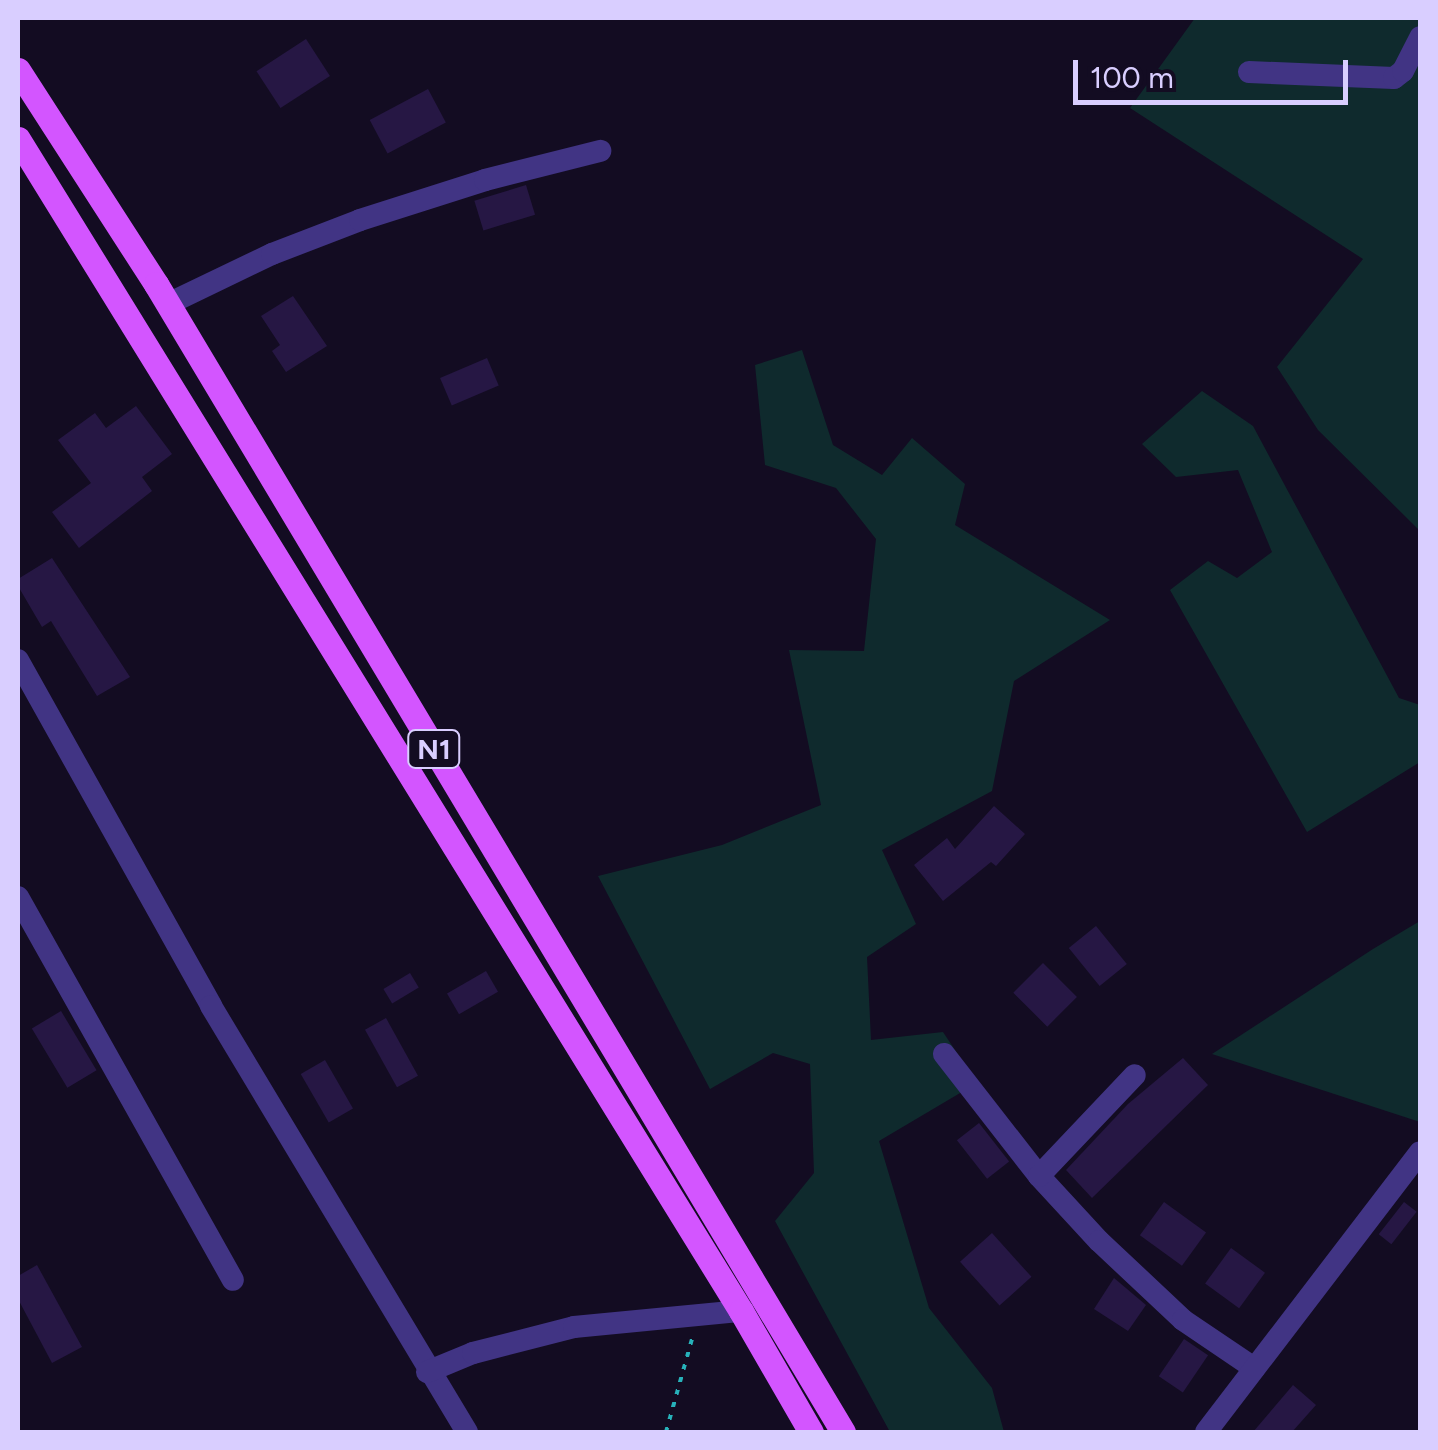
<!DOCTYPE html>
<style>
body{margin:0}
#map{position:relative;width:1438px;height:1450px;overflow:hidden;background:#130c22;font-family:Figtree,sans-serif}
div>[style]{position:absolute}
.green>*{inset:0;background:#0f2a2d}
.building>*{inset:0;background:#261744;transform-origin:0 0}
.path>*{height:4px;margin-top:-2px;transform-origin:0;background:repeating-linear-gradient(90deg,#27b2ba 0 5px,transparent 0 13px)}
.street>*{height:22px;margin:-11px;padding:0 11px;transform-origin:11px;border-radius:11px;background:#413484}
.primary>*{height:25px;margin:-12.5px;padding:0 12.5px;transform-origin:12.5px;border-radius:12.5px;background:#d355ff}
span{translate:-50% -50%;white-space:nowrap;text-align:center;line-height:1.15;-webkit-text-stroke:8px #130c22;paint-order:stroke}
.shield-label span{padding:2px 8px;background:#130c22;border:2px solid;border-radius:8px;-webkit-text-stroke-width:0}
.shield-label{font-size:28px;color:#d9ceff;font-weight:700}
.frame{position:absolute;inset:0;border:20px solid #d9ceff;pointer-events:none}
.scale{position:absolute;left:1073px;top:60px;width:275px;height:45px;box-sizing:border-box;border:5px solid #d9ceff;border-top:0;padding-left:12px;font-size:30px;line-height:35px;white-space:nowrap;color:#d9ceff;-webkit-text-stroke:8px #130c22;paint-order:stroke}
</style>
<div id="map">
<div class="green">
<div style="clip-path:polygon(1195px 18px,1420px 18px,1420px 531px,1318px 430px,1277px 367px,1363px 259px,1130px 108px)"></div>
<div style="clip-path:polygon(802px 350px,833px 445px,882px 475px,912px 438px,965px 484px,955px 525px,1110px 620px,1014px 681px,992px 791px,882px 850px,916px 924px,867px 957px,871px 1040px,943px 1032px,977px 1083px,879px 1141px,929px 1308px,992px 1388px,1004px 1432px,890px 1432px,775px 1221px,814px 1173px,810px 1064px,773px 1053px,710px 1089px,598px 876px,722px 845px,821px 805px,789px 650px,864px 651px,876px 539px,836px 488px,765px 465px,755px 365px)"></div>
<div style="clip-path:polygon(1202px 391px,1253px 426px,1399px 698px,1420px 705px,1420px 762px,1307px 832px,1170px 590px,1208px 561px,1237px 578px,1272px 552px,1238px 470px,1176px 477px,1142px 444px)"></div>
<div style="clip-path:polygon(1420px 921px,1420px 1122px,1212px 1054px,1373px 949px)"></div>
</div>
<div class="building">
<div style="left:306px;top:39px;width:44px;height:59px;rotate:57deg"></div>
<div style="left:428px;top:89px;width:38px;height:66px;rotate:62deg"></div>
<div style="left:526px;top:185px;width:31px;height:54px;rotate:73deg"></div>
<div style="clip-path:polygon(293px 296px,327px 346px,286px 372px,272px 351px,280px 345px,261px 316px)"></div>
<div style="left:487px;top:358px;width:30px;height:51px;rotate:67deg"></div>
<div style="clip-path:polygon(136px 406px,172px 454px,142px 477px,152px 491px,79px 548px,52px 512px,91px 483px,58px 440px,95px 413px,106px 428px)"></div>
<div style="clip-path:polygon(52px 558px,130px 677px,97px 696px,51px 621px,42px 627px,18px 586px,18px 579px)"></div>
<div style="clip-path:polygon(994px 806px,1025px 834px,996px 866px,991px 862px,943px 901px,914px 865px,947px 838px,955px 849px)"></div>
<div style="left:1096px;top:926px;width:49px;height:35px;rotate:51deg"></div>
<div style="left:1043px;top:963px;width:48px;height:42px;rotate:45deg"></div>
<div style="left:486px;top:971px;width:24px;height:45px;rotate:60deg"></div>
<div style="left:410px;top:973px;width:17px;height:31px;rotate:59deg"></div>
<div style="left:61px;top:1011px;width:69px;height:34px;rotate:59deg"></div>
<div style="left:386px;top:1018px;width:66px;height:24px;rotate:61deg"></div>
<div style="clip-path:polygon(1183px 1058px,1208px 1085px,1092px 1198px,1066px 1170px,1128px 1104px)"></div>
<div style="left:325px;top:1060px;width:56px;height:28px;rotate:60deg"></div>
<div style="left:979px;top:1123px;width:49px;height:28px;rotate:52deg"></div>
<div style="left:1164px;top:1202px;width:52px;height:41px;rotate:36deg"></div>
<div style="left:1404px;top:1202px;width:16px;height:41px;rotate:38deg"></div>
<div style="left:992px;top:1233px;width:59px;height:43px;rotate:48deg"></div>
<div style="left:1231px;top:1248px;width:42px;height:44px;rotate:36deg"></div>
<div style="clip-path:polygon(37px 1265px,82px 1347px,52px 1363px,18px 1299px,18px 1276px)"></div>
<div style="clip-path:polygon(1114px 1278px,1146px 1305px,1128px 1331px,1094px 1309px)"></div>
<div style="left:1184px;top:1339px;width:29px;height:45px;rotate:34deg"></div>
<div style="clip-path:polygon(1293px 1385px,1316px 1405px,1292px 1432px,1253px 1432px)"></div>
</div>
<div class="path">
<div style="left:666px;top:1432px;width:101px;rotate:-74.4deg"></div>
</div>
<div class="street">
<div style="left:1249px;top:72px;width:145px;rotate:2.4deg"></div>
<div style="left:1394px;top:78px;width:11px;rotate:-38deg"></div>
<div style="left:1403px;top:71px;width:38px;rotate:-63deg"></div>
<div style="left:168px;top:304px;width:115px;rotate:-25.7deg"></div>
<div style="left:272px;top:254px;width:94px;rotate:-21.1deg"></div>
<div style="left:360px;top:220px;width:131px;rotate:-17.7deg"></div>
<div style="left:485px;top:180px;width:119px;rotate:-14.2deg"></div>
<div style="left:18px;top:660px;width:396px;rotate:60.8deg"></div>
<div style="left:211px;top:1006px;width:497px;rotate:59deg"></div>
<div style="left:18px;top:897px;width:439px;rotate:60.7deg"></div>
<div style="left:944px;top:1054px;width:155px;rotate:52.1deg"></div>
<div style="left:1039px;top:1176px;width:88px;rotate:47.3deg"></div>
<div style="left:1099px;top:1241px;width:115px;rotate:43.2deg"></div>
<div style="left:1183px;top:1320px;width:86px;rotate:34.1deg"></div>
<div style="left:1039px;top:1176px;width:139px;rotate:-46.5deg"></div>
<div style="left:427px;top:1372px;width:50px;rotate:-22.4deg"></div>
<div style="left:473px;top:1353px;width:104px;rotate:-14.4deg"></div>
<div style="left:574px;top:1327px;width:168px;rotate:-5.5deg"></div>
<div style="left:1206px;top:1432px;width:352px;rotate:-52.6deg"></div>
</div>
<div class="primary">
<div style="left:18px;top:70px;width:255px;rotate:57.2deg"></div>
<div style="left:156px;top:284px;width:1338px;rotate:59.1deg"></div>
<div style="left:18px;top:139px;width:1377px;rotate:58.33deg"></div>
<div style="left:741px;top:1311px;width:140px;rotate:60deg"></div>
</div>
<div class="shield-label">
<span style="left:434px;top:749px">N1</span>
</div>
<div class="frame"></div>
<div class="scale">100 m</div>
</div>
